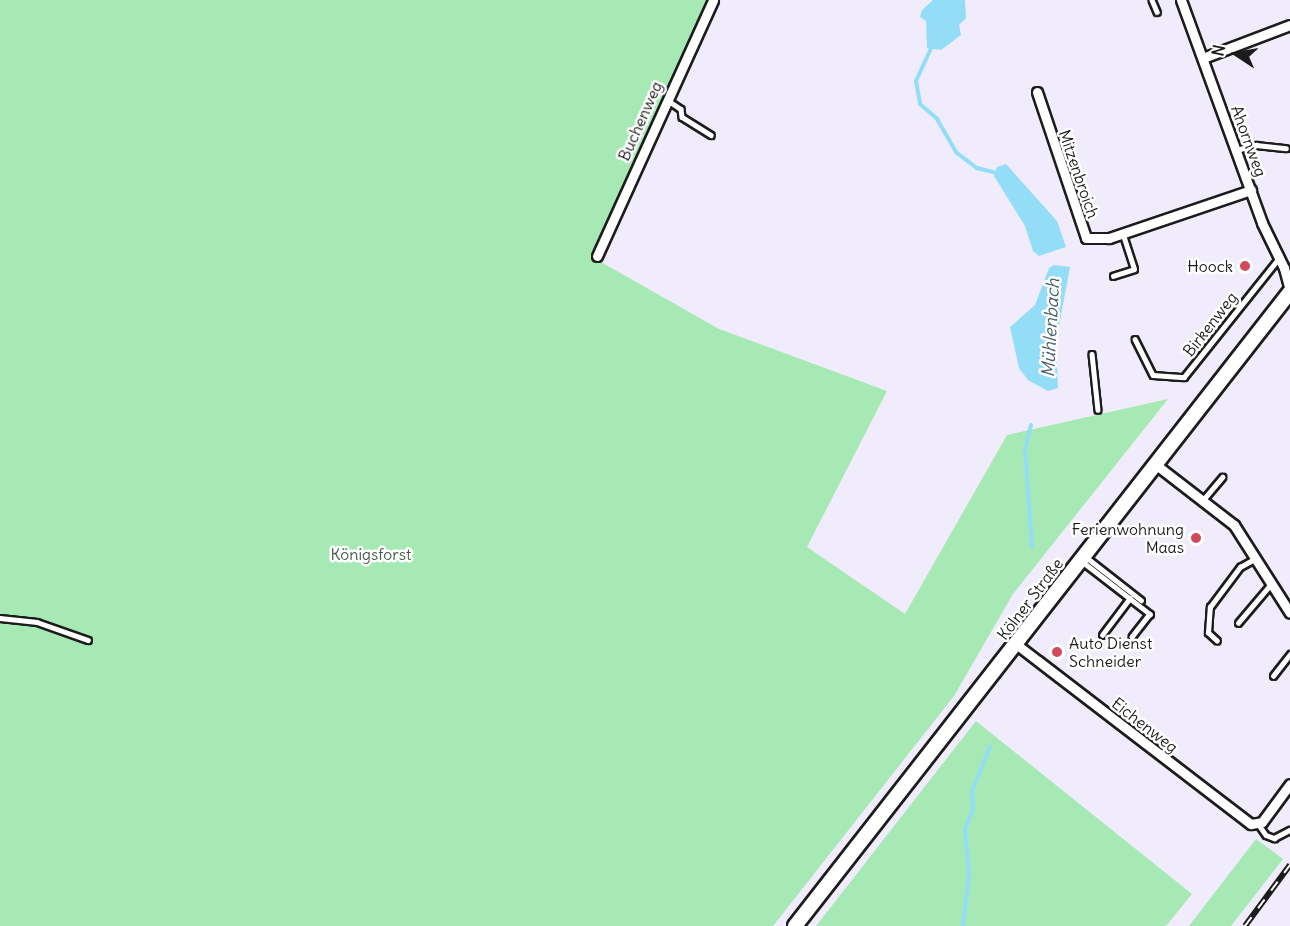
<!DOCTYPE html>
<meta charset="utf-8">
<style>
body{margin:0}
#map{position:relative;width:1290px;height:926px;overflow:hidden;background:#f0ecfb;font-family:Delius,sans-serif}
div>[style]{position:absolute}
.green>*{inset:0;background:#a7e9b4}
.water>*{inset:0;background:#94ddf6}
.stream>*{height:4px;margin:-2px;padding:0 2px;transform-origin:2px;border-radius:2px;background:#94ddf6}
.roads{filter:drop-shadow(2px 0 #1c1c1c) drop-shadow(-2px 0 #1c1c1c) drop-shadow(0 2px #1c1c1c) drop-shadow(0 -2px #1c1c1c)}
.service>*{height:4.5px;margin:-2.25px;padding:0 2.25px;transform-origin:2.25px;border-radius:2.25px;background:#fff}
.minor>*{height:9px;margin:-4.5px;padding:0 4.5px;transform-origin:4.5px;border-radius:4.5px;background:#fff}
.secondary>*{height:14px;margin:-7px;padding:0 7px;transform-origin:7px;border-radius:7px;background:#fff}
.rail>*{height:6px;margin-top:-3px;transform-origin:0;background:repeating-linear-gradient(90deg,#fff 0 11px,#1c1c1c 0 22px);box-sizing:border-box;border-block:2px solid #1c1c1c}
.dots>*{width:16px;height:16px;translate:-50% -50%;box-sizing:border-box;border:3px solid #fff;border-radius:50%}
span{translate:-50% -50%;white-space:nowrap;text-align:center;line-height:1.15;-webkit-text-stroke:5px #fff;paint-order:stroke}
.street-label{font-size:16px;color:#1c1c1c}
.poi-label{font-size:16px;color:#1c1c1c}
.right{translate:-100% -50%;text-align:right}
.left{translate:0 -50%;text-align:left}
.park-label{font-size:16px;color:#465a4a}
.water-label{font-size:18px;color:#466068;font-style:italic}
.north{position:absolute;left:1206px;top:24px;width:60px;height:60px;-webkit-text-stroke:4px #fff;paint-order:stroke;rotate:282deg;font-size:16px;font-weight:700;line-height:24px;text-align:center;color:#1c1c1c}
.north::after{content:'';display:block;margin:auto;width:21px;height:27px;background:#1c1c1c;clip-path:polygon(50% 0,100% 100%,50% 72%,0 100%)}
</style>
<div id="map">
<div class="green">
<div style="clip-path:polygon(0 0,714px 0,601px 262px,719px 329px,887px 391px,807px 547px,905px 614px,1007px 435px,1168px 399px,1013px 594px,954px 696px,773px 926px,0 926px)"></div>
<div style="clip-path:polygon(976px 721px,1192px 894px,1166px 926px,816px 926px)"></div>
<div style="clip-path:polygon(1256px 839px,1283px 859px,1231px 926px,1189px 926px)"></div>
</div>
<div class="water">
<div style="clip-path:polygon(933px 0,965px 0,966px 18px,959px 25px,961px 35px,941px 50px,927px 48px,926px 21px,920px 17px,922px 10px)"></div>
<div style="clip-path:polygon(1006px 164px,1057px 221px,1066px 247px,1039px 256px,1033px 251px,1025px 226px,994px 176px,997px 167px)"></div>
<div style="clip-path:polygon(1054px 265px,1070px 267px,1056px 342px,1058px 388px,1048px 391px,1028px 380px,1019px 368px,1010px 327px,1035px 305px,1049px 268px)"></div>
</div>
<div class="stream">
<div style="left:933px;top:44px;width:41px;rotate:114.7deg"></div>
<div style="left:916px;top:81px;width:23px;rotate:80deg"></div>
<div style="left:920px;top:104px;width:23px;rotate:41deg"></div>
<div style="left:937px;top:119px;width:39px;rotate:60deg"></div>
<div style="left:957px;top:153px;width:25px;rotate:37deg"></div>
<div style="left:977px;top:168px;width:21px;rotate:14deg"></div>
<div style="left:1031px;top:425px;width:25px;rotate:104deg"></div>
<div style="left:1025px;top:449px;width:98px;rotate:85.9deg"></div>
<div style="left:963px;top:926px;width:52px;rotate:-83.4deg"></div>
<div style="left:969px;top:874px;width:45px;rotate:-95.1deg"></div>
<div style="left:965px;top:829px;width:22px;rotate:-68deg"></div>
<div style="left:973px;top:809px;width:18px;rotate:-93deg"></div>
<div style="left:972px;top:791px;width:48px;rotate:-67.8deg"></div>
</div>
<div class="roads">
<div class="service">
<div style="left:1152px;top:0;width:13px;rotate:67deg"></div>
<div style="left:669px;top:101px;width:14px;rotate:34deg"></div>
<div style="left:681px;top:109px;width:8px;rotate:83deg"></div>
<div style="left:682px;top:117px;width:34px;rotate:32deg"></div>
<div style="left:1236px;top:150px;width:21px;rotate:-14deg"></div>
<div style="left:1256px;top:145px;width:30px;rotate:6deg"></div>
<div style="left:1113px;top:276px;width:22px;rotate:-18deg"></div>
<div style="left:1134px;top:269px;width:38px;rotate:-108deg"></div>
<div style="left:1135px;top:339px;width:40px;rotate:63.4deg"></div>
<div style="left:1153px;top:375px;width:31px;rotate:4deg"></div>
<div style="left:1184px;top:377px;width:152px;rotate:-51.4deg"></div>
<div style="left:1092px;top:354px;width:56px;rotate:83.9deg"></div>
<div style="left:1203px;top:500px;width:30px;rotate:-50deg"></div>
<div style="left:1086px;top:557px;width:70px;rotate:38deg"></div>
<div style="left:1083px;top:562px;width:85px;rotate:37.8deg"></div>
<div style="left:1150px;top:614px;width:29px;rotate:128deg"></div>
<div style="left:0;top:618px;width:37px;rotate:6deg"></div>
<div style="left:37px;top:622px;width:54px;rotate:19.4deg"></div>
<div style="left:1238px;top:623px;width:51px;rotate:-49.8deg"></div>
<div style="left:1102px;top:635px;width:46px;rotate:-52.9deg"></div>
<div style="left:1217px;top:641px;width:12px;rotate:-138deg"></div>
<div style="left:1208px;top:633px;width:26px;rotate:-86deg"></div>
<div style="left:1210px;top:607px;width:50px;rotate:-53.1deg"></div>
<div style="left:1240px;top:567px;width:18px;rotate:-29deg"></div>
<div style="left:1273px;top:676px;width:28px;rotate:-52deg"></div>
<div style="left:1259px;top:825px;width:12px;rotate:55deg"></div>
<div style="left:1266px;top:835px;width:9px;rotate:21deg"></div>
<div style="left:1274px;top:838px;width:18px;rotate:-27deg"></div>
</div>
<div class="minor">
<div style="left:1181px;top:0;width:237px;rotate:70deg"></div>
<div style="left:1262px;top:223px;width:50px;rotate:63.9deg"></div>
<div style="left:1284px;top:268px;width:24px;rotate:75deg"></div>
<div style="left:1203px;top:58px;width:93px;rotate:-20.8deg"></div>
<div style="left:1037px;top:92px;width:154px;rotate:71.4deg"></div>
<div style="left:1086px;top:238px;width:23px"></div>
<div style="left:1109px;top:238px;width:150px;rotate:-18.7deg"></div>
<div style="left:597px;top:256px;width:281px;rotate:-65.6deg"></div>
<div style="left:1155px;top:464px;width:100px;rotate:37.7deg"></div>
<div style="left:1234px;top:525px;width:104px;rotate:57.5deg"></div>
<div style="left:1016px;top:644px;width:296px;rotate:37.5deg"></div>
<div style="left:1251px;top:824px;width:11px;rotate:-10deg"></div>
<div style="left:1262px;top:822px;width:47px;rotate:-53.6deg"></div>
</div>
<div class="secondary">
<div style="left:795px;top:926px;width:804px;rotate:-52.02deg"></div>
</div>
</div>
<div class="rail">
<div style="left:1245px;top:926px;width:76px;rotate:-53.6deg"></div>
</div>
<div class="dots">
<div style="left:1245px;top:266px;background:#d1495b"></div>
<div style="left:1196px;top:538px;background:#d1495b"></div>
<div style="left:1057px;top:652px;background:#d1495b"></div>
</div>
<div class="street-label">
<span style="left:640px;top:121px;rotate:-66deg">Buchenweg</span>
<span style="left:1249px;top:141px;rotate:70deg">Ahornweg</span>
<span style="left:1079px;top:174px;rotate:71deg">Mitzenbroich</span>
<span style="left:1210px;top:324px;rotate:-52deg">Birkenweg</span>
<span style="left:1030px;top:599px;rotate:-53deg">Kölner Straße</span>
<span style="left:1145px;top:725px;rotate:38deg">Eichenweg</span>
</div>
<div class="poi-label">
<span class="right" style="left:1233px;top:266px">Hoock</span>
<span class="right" style="left:1184px;top:538px">Ferienwohnung<br>Maas</span>
<span class="left" style="left:1069px;top:652px">Auto Dienst<br>Schneider</span>
</div>
<div class="park-label">
<span style="left:371px;top:554px">Königsforst</span>
</div>
<div class="water-label">
<span style="left:1051px;top:328px;rotate:-87deg">Mühlenbach</span>
</div>
<div class="north">N</div>
</div>
